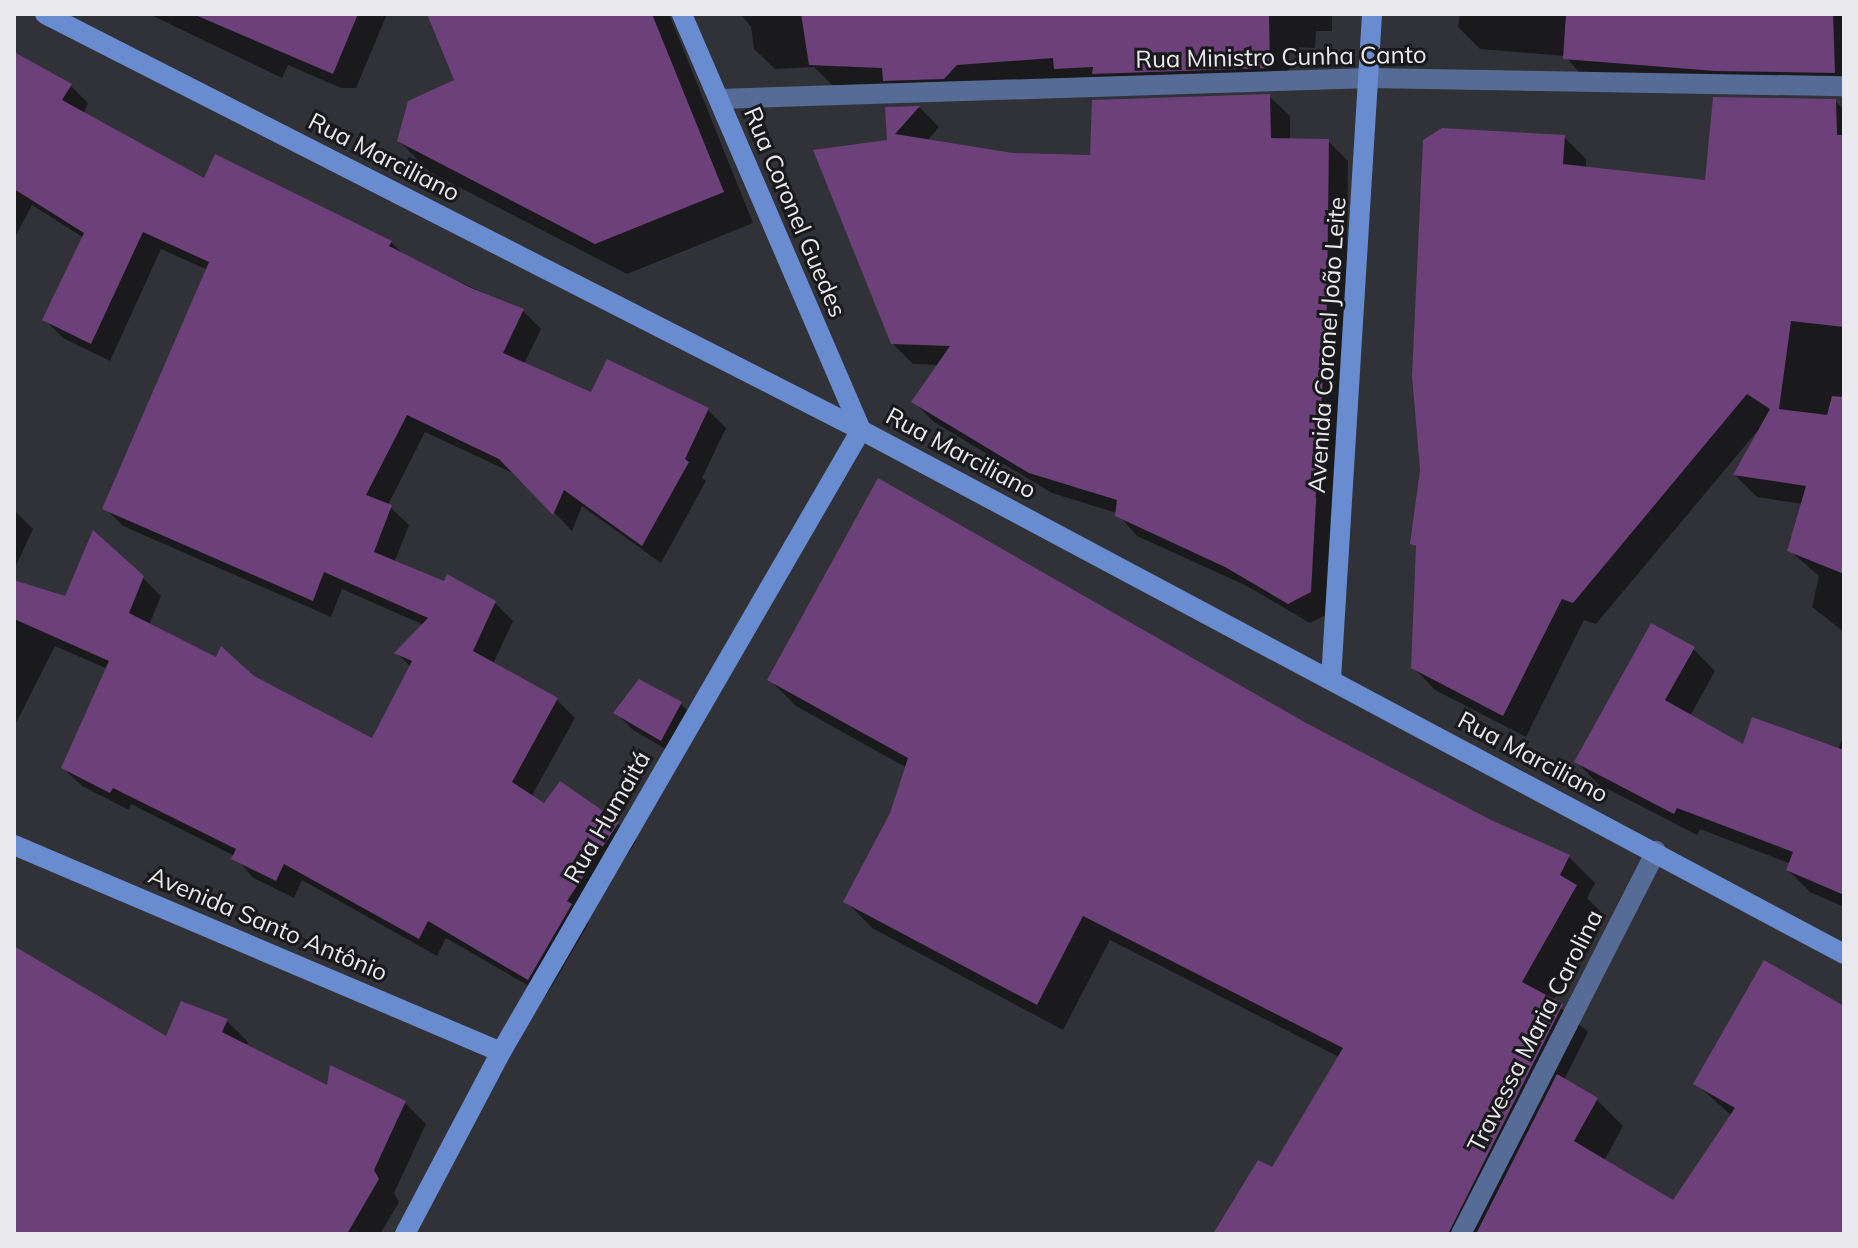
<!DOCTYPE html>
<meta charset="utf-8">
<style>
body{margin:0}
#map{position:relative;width:1858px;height:1248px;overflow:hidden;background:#313138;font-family:Mulish,sans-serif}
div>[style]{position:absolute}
.shadow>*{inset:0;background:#0007}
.building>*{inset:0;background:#6c4079}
.street>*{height:20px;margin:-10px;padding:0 10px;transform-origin:10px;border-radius:10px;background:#566c97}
.secondary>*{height:20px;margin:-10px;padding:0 10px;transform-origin:10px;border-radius:10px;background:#698bd0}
span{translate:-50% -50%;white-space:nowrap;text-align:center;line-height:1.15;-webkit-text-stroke:6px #19191c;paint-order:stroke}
.street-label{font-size:24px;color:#eaeaee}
.frame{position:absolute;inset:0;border:16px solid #eaeaee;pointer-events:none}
</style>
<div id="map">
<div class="shadow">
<div style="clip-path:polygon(149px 14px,387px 14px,356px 88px,341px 88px,288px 65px,282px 78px)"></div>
<div style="clip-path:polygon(433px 14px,669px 14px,753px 223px,627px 274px,430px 172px,399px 141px,457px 81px)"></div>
<div style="clip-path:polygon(741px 14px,1332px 14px,1332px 31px,1316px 31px,1315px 48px,1289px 47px,1289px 88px,892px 87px,832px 85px,814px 67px,775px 69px,754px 49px,751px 27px)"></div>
<div style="clip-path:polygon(1460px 14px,1844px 14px,1844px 93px,1586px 80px,1565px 56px,1480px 49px,1458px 27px)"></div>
<div style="clip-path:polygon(14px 54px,70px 85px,88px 103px,83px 114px,205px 181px,391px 242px,406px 257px,523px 311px,541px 329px,524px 364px,592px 394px,708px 410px,726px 428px,702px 478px,706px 481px,661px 563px,582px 506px,572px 531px,519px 476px,425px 432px,388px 505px,409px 525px,394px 563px,445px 583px,448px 577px,495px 603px,513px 621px,493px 664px,557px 700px,575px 718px,531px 797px,544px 806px,618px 824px,636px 842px,584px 919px,589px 923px,546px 996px,446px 938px,437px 956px,302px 880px,294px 898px,252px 877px,235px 856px,131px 804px,129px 810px,82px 786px,63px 768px,108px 669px,55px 646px,14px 727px,14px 582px,66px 598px,143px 578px,161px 596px,149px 625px,373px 740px,411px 667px,397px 653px,424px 625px,342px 589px,331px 617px,123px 526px,105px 508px,208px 270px,161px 249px,110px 361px,63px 338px,45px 320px,84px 238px,32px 205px,14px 239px)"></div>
<div style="clip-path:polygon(1269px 96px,1290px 116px,1290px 140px,1328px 141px,1348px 161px,1346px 323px,1330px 613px,1310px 623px,1247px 586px,1137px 536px,1117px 513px,1052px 493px,934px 422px,914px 402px,939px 365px,913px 364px,892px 343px,887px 109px,920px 108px,939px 127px,927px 141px,1012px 155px,1091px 157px)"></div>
<div style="clip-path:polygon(1835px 101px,1844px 110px,1844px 632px,1812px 607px,1819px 576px,1789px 550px,1803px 504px,1757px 497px,1735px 475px,1759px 429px,1596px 624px,1584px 620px,1526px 737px,1435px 690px,1413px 667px,1418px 550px,1412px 543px,1564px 137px,1586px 159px,1586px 169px,1706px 182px)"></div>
<div style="clip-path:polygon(14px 510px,33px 529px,14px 570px)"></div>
<div style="clip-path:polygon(1693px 649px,1715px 671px,1690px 716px,1744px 746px,1838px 750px,1844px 734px,1844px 907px,1810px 892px,1788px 870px,1791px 864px,1700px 829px,1697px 835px,1598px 784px,1576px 761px)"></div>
<div style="clip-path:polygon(770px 680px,1307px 725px,1490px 822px,1569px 857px,1595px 883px,1587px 898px,1602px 913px,1553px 1001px,1588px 1032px,1564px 1080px,1597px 1100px,1623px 1126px,1604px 1161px,1674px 1203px,1732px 1116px,1696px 1084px,1844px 1009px,1844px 1234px,1222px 1234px,1273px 1170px,1339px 1057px,1110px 940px,1063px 1030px,872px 928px,846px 901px,892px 813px,907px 768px,796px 706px)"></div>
<div style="clip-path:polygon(639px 681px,681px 704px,699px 722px,679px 757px,633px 730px,616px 713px)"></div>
<div style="clip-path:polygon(14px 950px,167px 1039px,227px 1021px,248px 1042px,246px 1047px,329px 1088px,332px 1068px,405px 1103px,426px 1124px,394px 1193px,399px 1202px,380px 1234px,14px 1234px)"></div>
</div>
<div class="building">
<div style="clip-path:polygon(193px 14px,358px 14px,333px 74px)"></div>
<div style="clip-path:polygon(427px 14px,652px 14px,724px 192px,595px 244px,397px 141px,408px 101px,454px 80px)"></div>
<div style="clip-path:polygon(801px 14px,1269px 14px,1270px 68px,1092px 74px,1093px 67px,1054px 69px,1053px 58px,957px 65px,944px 79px,883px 81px,882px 68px,809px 65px)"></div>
<div style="clip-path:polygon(1566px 14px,1833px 14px,1835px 73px,1715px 71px,1563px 59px)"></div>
<div style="clip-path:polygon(14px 52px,72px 84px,62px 100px,204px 178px,215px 154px,392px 241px,389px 246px,471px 288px,524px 309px,503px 353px,591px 392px,607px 359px,709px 408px,685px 459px,689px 462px,642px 546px,564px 490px,553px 515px,499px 459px,407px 415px,366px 495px,392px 505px,374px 552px,444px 581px,447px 574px,496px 601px,473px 651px,558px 698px,512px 782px,544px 803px,560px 781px,619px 822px,567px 901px,572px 904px,528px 980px,428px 921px,419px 939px,284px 864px,276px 881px,231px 859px,236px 849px,113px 788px,110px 793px,61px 768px,109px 661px,14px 619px,14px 580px,65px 596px,93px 530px,144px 576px,129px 613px,216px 657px,221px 646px,254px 676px,372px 738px,412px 661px,394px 653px,428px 618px,324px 572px,313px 601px,102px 509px,209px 262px,143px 232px,91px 344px,42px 320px,84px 233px,14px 189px)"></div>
<div style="clip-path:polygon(1270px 94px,1271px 138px,1329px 139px,1327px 302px,1311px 592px,1288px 604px,1225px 567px,1115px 516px,1117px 500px,1029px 473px,911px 402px,950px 346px,891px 344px,813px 150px,887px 140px,885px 107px,920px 106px,895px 134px,1013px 153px,1090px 155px,1092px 100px)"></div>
<div style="clip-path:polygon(1713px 97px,1836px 99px,1837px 135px,1844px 135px,1844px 327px,1791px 321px,1779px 409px,1827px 415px,1832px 396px,1844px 397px,1844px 574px,1787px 551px,1806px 486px,1733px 475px,1770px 409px,1747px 394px,1573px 603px,1562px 599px,1503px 716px,1411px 668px,1416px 546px,1410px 544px,1420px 470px,1412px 376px,1423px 140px,1442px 128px,1565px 135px,1563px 164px,1705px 180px)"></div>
<div style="clip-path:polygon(878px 478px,1308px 724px,1491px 820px,1570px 855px,1560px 875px,1577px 885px,1522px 982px,1563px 1004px,1448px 1234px,1213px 1234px,1258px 1160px,1272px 1167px,1343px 1048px,1083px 916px,1037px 1005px,843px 902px,890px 813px,908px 758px,767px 680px)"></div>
<div style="clip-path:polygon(1651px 623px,1695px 647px,1665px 700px,1743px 744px,1752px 717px,1844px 750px,1844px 895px,1786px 870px,1793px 852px,1677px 808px,1674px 814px,1574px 762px)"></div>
<div style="clip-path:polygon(639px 679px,682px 702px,661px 741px,613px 713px)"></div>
<div style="clip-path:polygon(14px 946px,166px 1036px,181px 1001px,228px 1019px,222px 1032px,327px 1085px,330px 1065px,406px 1101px,374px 1170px,379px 1179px,347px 1234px,14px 1234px)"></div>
<div style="clip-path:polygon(1764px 960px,1844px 1006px,1844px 1234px,1476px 1234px,1557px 1074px,1598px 1098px,1574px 1141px,1673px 1200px,1735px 1108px,1693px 1084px)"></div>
</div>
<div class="street">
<div style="left:719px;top:99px;width:651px;rotate:-1.85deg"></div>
<div style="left:1370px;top:78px;width:474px;rotate:1deg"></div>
<div style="left:1461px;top:1234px;width:430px;rotate:-63deg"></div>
</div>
<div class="secondary">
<div style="left:45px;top:14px;width:916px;rotate:27.01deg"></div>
<div style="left:861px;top:430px;width:1114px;rotate:28.06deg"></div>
<div style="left:1331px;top:679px;width:666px;rotate:-86.47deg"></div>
<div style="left:14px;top:845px;width:529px;rotate:23.03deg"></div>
<div style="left:405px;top:1234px;width:206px;rotate:-62.2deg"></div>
<div style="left:501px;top:1052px;width:719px;rotate:-59.94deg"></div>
<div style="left:861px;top:430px;width:453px;rotate:-113.3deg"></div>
</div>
<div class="street-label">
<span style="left:1281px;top:57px;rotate:-1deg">Rua Ministro Cunha Canto</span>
<span style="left:384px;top:157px;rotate:27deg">Rua Marciliano</span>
<span style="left:795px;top:212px;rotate:67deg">Rua Coronel Guedes</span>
<span style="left:1327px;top:345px;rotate:-86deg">Avenida Coronel João Leite</span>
<span style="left:961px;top:453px;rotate:28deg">Rua Marciliano</span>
<span style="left:1533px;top:757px;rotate:28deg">Rua Marciliano</span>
<span style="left:607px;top:817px;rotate:-60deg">Rua Humaitá</span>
<span style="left:268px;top:924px;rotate:23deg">Avenida Santo Antônio</span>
<span style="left:1535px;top:1031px;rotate:-63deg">Travessa Maria Carolina</span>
</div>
<div class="frame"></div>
</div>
